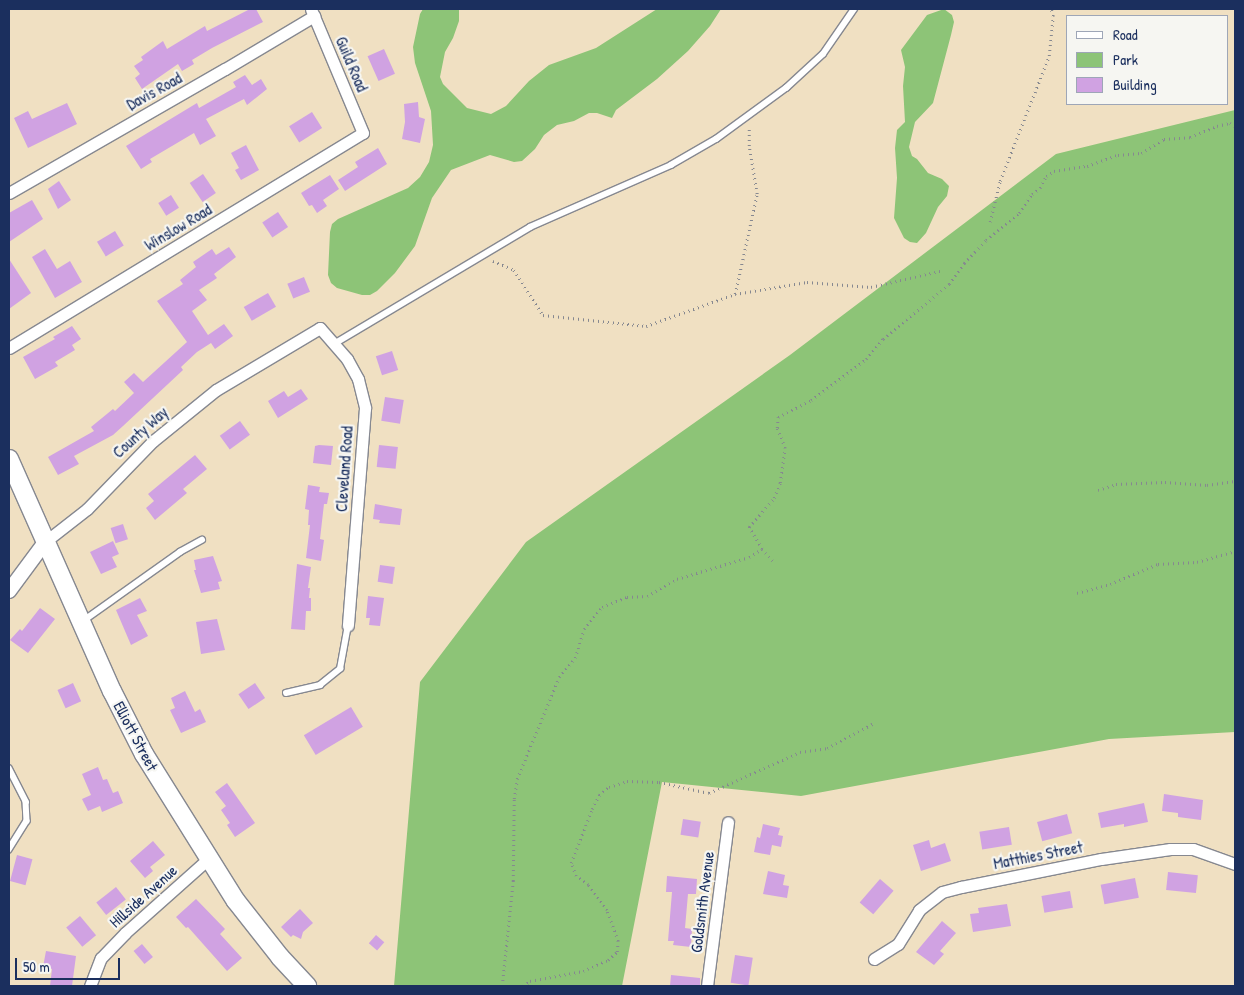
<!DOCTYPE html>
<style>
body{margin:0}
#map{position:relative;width:1244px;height:995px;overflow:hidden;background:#f0e0c2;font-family:"Patrick Hand",sans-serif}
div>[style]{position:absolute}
.green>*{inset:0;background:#8dc477}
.building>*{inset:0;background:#d0a2e2;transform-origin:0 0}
.path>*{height:2.5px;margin-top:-1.25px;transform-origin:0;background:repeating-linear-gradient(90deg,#868890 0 1px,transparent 0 5px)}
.roads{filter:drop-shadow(1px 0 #868890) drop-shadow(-1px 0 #868890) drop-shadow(0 1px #868890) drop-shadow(0 -1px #868890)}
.service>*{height:5.5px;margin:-2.75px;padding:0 2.75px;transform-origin:2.75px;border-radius:2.75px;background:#fff}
.minor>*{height:11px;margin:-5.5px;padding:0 5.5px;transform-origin:5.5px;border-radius:5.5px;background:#fff}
.tertiary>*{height:14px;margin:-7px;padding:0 7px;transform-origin:7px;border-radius:7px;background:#fff}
.primary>*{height:18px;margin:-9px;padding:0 9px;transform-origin:9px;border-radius:9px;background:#fff}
span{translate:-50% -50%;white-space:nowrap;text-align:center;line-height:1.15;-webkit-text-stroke:4.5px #f6f6f2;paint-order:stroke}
.street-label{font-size:16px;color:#1b2f5e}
.frame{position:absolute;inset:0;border:10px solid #1b2f5e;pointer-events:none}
.legend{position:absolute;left:1066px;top:15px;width:162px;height:90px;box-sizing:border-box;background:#f6f6f2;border:1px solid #9ea6b7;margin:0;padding:6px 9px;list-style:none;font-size:15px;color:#1b2f5e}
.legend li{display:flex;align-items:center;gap:10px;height:25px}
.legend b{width:25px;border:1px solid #9ea6b7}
.scale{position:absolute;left:15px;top:958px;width:105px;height:22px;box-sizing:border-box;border:2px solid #1b2f5e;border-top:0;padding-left:6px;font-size:15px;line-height:18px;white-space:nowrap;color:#1b2f5e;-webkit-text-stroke:4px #f6f6f2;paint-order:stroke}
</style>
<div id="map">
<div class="green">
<div style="clip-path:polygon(423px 9px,459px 9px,459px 21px,453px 38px,445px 52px,440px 77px,443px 84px,467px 108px,491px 114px,506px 106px,529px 81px,549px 65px,596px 48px,657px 9px,721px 9px,710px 26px,688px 51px,657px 79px,616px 110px,612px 118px,597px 113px,589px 113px,574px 121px,557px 125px,544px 135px,535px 149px,522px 161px,514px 162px,490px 155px,451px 170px,432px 198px,415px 246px,395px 273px,377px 291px,370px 295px,362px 295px,337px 288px,331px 283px,328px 275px,330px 232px,332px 224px,338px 219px,408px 188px,420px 177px,429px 162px,433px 145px,431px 111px,415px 63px,413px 47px,420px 14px)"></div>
<div style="clip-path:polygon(944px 9px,952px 15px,954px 22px,951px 35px,933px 103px,915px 122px,909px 147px,912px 156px,917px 159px,928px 173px,942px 179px,949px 186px,947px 196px,938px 207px,926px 233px,917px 243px,910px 242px,904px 238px,894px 218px,897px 178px,895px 148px,897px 130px,905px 122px,903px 86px,905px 67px,901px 50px,927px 15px)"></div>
<div style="clip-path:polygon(1235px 110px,1235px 732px,1109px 739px,801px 796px,662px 782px,622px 986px,394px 986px,420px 682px,526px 542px,790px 355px,1056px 154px)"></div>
</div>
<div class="building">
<div style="clip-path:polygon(250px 9px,256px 9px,263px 22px,212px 48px,192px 60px,194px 64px,182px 71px,178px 64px,142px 89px,135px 78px,140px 74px,134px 66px,143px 60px,141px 57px,163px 41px,167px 49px,205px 26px,207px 31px)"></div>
<div style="left:384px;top:49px;width:27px;height:18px;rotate:66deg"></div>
<div style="clip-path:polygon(245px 75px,252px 85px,261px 79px,267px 89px,247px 105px,244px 99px,206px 119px,216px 136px,200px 145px,194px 133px,150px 159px,152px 162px,141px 169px,126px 146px,197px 103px,199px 108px,236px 87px,233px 82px)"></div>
<div style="clip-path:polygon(418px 102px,419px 117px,425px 119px,420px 143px,402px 139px,405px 122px,404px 104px)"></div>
<div style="clip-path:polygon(67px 103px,77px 124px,28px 148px,14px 118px,28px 111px,32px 119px)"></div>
<div style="left:312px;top:112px;width:19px;height:27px;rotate:58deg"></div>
<div style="clip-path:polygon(246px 145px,259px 170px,241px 180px,235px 170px,239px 168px,231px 153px)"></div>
<div style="clip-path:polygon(378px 148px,387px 164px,345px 191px,338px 180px,358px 167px,355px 162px)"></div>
<div style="left:203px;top:174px;width:23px;height:16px;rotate:56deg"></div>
<div style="clip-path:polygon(330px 175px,339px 189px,323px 200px,327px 206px,317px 213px,312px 205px,309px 206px,301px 193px)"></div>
<div style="clip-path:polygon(59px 181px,71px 200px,58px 209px,48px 189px)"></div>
<div style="left:171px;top:195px;width:15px;height:15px;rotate:58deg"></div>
<div style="clip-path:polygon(32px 200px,43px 219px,9px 242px,9px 213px)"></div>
<div style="left:278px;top:212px;width:18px;height:19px;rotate:56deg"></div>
<div style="left:115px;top:231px;width:17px;height:21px;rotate:59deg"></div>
<div style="clip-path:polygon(229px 247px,236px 257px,214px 274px,217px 278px,199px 290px,207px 300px,192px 311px,208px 335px,224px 324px,233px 336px,215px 349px,211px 343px,197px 352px,181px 367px,183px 370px,123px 426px,113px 435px,74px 456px,79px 464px,58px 475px,48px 457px,94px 431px,91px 427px,113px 409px,115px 411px,134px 393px,124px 382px,134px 373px,143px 382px,187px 342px,157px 301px,183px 284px,180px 280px,196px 267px,193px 262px,212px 249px,216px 255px)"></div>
<div style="clip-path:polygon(45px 249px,57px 269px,70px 261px,82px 282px,55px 298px,32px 257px)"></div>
<div style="clip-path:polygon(9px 259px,31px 293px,9px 309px)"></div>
<div style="left:304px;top:277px;width:16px;height:18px;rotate:68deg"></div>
<div style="left:268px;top:293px;width:16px;height:28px;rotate:60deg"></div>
<div style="clip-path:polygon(72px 326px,81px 339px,72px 345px,75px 350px,55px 362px,58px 366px,35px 379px,23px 357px,55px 339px,53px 337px)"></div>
<div style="left:392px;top:351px;width:20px;height:17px;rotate:72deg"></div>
<div style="clip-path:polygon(301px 389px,308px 399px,278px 418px,268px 401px,284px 391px,288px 397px)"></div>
<div style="left:385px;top:397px;width:19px;height:24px;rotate:9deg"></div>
<div style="left:240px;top:421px;width:17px;height:25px;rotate:54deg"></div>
<div style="clip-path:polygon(319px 445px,333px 446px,331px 465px,313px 463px,315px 446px)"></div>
<div style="left:379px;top:445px;width:19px;height:22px;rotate:6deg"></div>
<div style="clip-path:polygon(195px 455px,207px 469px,183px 489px,187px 493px,155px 520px,146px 508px,154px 501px,148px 494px)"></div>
<div style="clip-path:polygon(308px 485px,320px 487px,319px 492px,329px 493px,327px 504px,324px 504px,320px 539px,324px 540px,321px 561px,306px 558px,310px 525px,308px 525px,309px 510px,305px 509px)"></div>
<div style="clip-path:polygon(375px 504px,402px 509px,400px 525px,379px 523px,380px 520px,373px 519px)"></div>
<div style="left:123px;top:524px;width:16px;height:13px;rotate:72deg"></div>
<div style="clip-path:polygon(113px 541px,119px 554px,112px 557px,117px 567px,101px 574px,90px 552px)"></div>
<div style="clip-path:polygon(213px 556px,222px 581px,218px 582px,220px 589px,201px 593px,194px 570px,196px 570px,194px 560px)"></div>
<div style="clip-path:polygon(297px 564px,311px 567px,308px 588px,310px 588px,309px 598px,311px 598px,311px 611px,306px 611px,305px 630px,291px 629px)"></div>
<div style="left:380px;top:565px;width:15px;height:17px;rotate:8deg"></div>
<div style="clip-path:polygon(368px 596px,384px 598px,380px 626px,369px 625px,370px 618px,366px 618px)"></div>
<div style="clip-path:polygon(140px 598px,147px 611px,137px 615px,148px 636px,131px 645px,116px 610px)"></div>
<div style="clip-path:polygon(40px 608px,55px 619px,28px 653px,10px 640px,20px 629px,22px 631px)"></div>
<div style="clip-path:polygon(217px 619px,225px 650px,201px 654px,196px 622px)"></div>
<div style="left:73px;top:683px;width:20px;height:17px;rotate:66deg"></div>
<div style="left:255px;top:683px;width:18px;height:20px;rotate:56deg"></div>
<div style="clip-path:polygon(185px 691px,195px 712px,200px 709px,206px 722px,181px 733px,170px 710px,175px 708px,171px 698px)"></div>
<div style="left:351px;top:707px;width:23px;height:55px;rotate:59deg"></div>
<div style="clip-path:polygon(98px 767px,103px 780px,107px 779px,113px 793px,118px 791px,123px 803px,102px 812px,100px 806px,88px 811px,82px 799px,91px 795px,82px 774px)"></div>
<div style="clip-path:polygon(227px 783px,255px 823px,235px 837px,227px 825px,230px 823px,221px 810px,226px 806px,215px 792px)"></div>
<div style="clip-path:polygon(1164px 794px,1203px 800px,1201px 820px,1178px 817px,1178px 813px,1162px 811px)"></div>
<div style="clip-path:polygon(1144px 803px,1148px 822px,1124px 827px,1124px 824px,1101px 828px,1098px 813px)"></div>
<div style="left:1067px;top:814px;width:20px;height:31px;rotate:75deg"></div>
<div style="left:683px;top:819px;width:18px;height:16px;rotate:9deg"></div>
<div style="clip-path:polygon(763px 824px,780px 828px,778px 835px,783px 836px,781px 847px,772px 845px,770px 855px,754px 852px,757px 837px,760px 838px)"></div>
<div style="left:1009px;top:827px;width:18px;height:30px;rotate:81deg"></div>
<div style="clip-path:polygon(929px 840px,931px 848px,945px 843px,951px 861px,921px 871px,913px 845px)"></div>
<div style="clip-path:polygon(153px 841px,165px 855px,150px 867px,153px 871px,145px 878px,130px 861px)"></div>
<div style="left:17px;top:855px;width:16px;height:27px;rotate:15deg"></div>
<div style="clip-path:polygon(768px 871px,785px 875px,783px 885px,789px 886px,787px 898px,763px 894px)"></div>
<div style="left:1168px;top:872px;width:30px;height:18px;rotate:6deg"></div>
<div style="clip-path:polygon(667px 876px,697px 879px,696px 894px,688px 894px,685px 928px,692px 929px,691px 947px,673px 945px,674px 941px,668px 941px,672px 892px,666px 892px)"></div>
<div style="left:1135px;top:878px;width:20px;height:35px;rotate:79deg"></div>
<div style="left:880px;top:879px;width:18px;height:31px;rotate:41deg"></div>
<div style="left:116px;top:887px;width:16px;height:25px;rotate:52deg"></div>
<div style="left:1070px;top:891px;width:17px;height:29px;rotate:80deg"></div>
<div style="clip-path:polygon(196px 899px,225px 929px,220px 934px,242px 958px,227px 971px,188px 927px,186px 928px,176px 917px)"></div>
<div style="clip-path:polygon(1007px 904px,1011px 926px,973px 932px,970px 914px,979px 913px,978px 908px)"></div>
<div style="clip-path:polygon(300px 909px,313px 923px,303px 932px,301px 939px,293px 935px,291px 937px,281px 927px)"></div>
<div style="left:80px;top:916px;width:25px;height:18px;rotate:50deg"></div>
<div style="clip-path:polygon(942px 921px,956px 933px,940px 951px,944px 954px,934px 965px,916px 952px)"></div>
<div style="left:376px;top:935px;width:11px;height:11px;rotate:41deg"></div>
<div style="left:142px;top:944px;width:17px;height:11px;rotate:50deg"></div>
<div style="clip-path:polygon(46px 951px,76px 956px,72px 986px,50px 986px,52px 969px,43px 967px)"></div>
<div style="left:735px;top:955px;width:18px;height:28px;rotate:9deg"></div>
<div style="clip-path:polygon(671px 975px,700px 978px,700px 986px,670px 986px)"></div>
</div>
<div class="path">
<div style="left:990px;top:222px;width:42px;rotate:-76.3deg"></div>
<div style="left:1000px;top:181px;width:134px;rotate:-68.6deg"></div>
<div style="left:1049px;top:56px;width:40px;rotate:-84.3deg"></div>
<div style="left:1053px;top:16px;width:7px;rotate:-106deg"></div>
<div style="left:493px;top:261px;width:23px;rotate:23deg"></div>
<div style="left:514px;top:270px;width:54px;rotate:57.2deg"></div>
<div style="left:543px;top:315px;width:104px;rotate:6.1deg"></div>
<div style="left:646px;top:326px;width:95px;rotate:-19.8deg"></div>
<div style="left:735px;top:294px;width:73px;rotate:-9.5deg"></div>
<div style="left:807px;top:282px;width:64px;rotate:4.5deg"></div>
<div style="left:871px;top:287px;width:71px;rotate:-13.1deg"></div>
<div style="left:735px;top:294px;width:102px;rotate:-77.6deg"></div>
<div style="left:757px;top:194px;width:49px;rotate:-99.5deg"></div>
<div style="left:749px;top:146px;width:20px;rotate:-90deg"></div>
<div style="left:1098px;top:490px;width:19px;rotate:-18deg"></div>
<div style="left:1116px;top:484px;width:49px;rotate:-2.3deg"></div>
<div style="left:1165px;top:482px;width:42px;rotate:4.1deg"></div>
<div style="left:1207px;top:485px;width:28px;rotate:-8deg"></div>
<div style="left:762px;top:549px;width:18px;rotate:47deg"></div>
<div style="left:1077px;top:593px;width:34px;rotate:-15deg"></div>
<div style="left:1110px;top:584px;width:52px;rotate:-22.6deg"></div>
<div style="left:1158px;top:564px;width:39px;rotate:-3deg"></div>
<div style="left:1197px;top:562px;width:40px;rotate:-16deg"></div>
<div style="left:502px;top:986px;width:106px;rotate:-84deg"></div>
<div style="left:513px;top:881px;width:82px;rotate:-89.3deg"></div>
<div style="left:514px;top:799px;width:20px;rotate:-81deg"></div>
<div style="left:517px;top:779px;width:110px;rotate:-67.6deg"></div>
<div style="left:559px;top:677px;width:25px;rotate:-50deg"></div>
<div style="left:575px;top:658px;width:30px;rotate:-73deg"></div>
<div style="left:584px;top:629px;width:28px;rotate:-51deg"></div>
<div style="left:602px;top:607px;width:27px;rotate:-22deg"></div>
<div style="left:627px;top:597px;width:20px;rotate:-3deg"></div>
<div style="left:647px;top:596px;width:34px;rotate:-30deg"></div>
<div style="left:677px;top:579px;width:75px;rotate:-17deg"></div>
<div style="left:749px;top:557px;width:15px;rotate:-32deg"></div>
<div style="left:762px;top:549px;width:26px;rotate:-121deg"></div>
<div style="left:749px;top:527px;width:38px;rotate:-49deg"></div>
<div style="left:774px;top:498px;width:16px;rotate:-68deg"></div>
<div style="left:780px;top:483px;width:35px;rotate:-82deg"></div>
<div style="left:785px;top:448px;width:22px;rotate:-112deg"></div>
<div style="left:777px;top:428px;width:11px;rotate:-85deg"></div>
<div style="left:778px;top:417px;width:37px;rotate:-27deg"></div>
<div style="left:811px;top:400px;width:69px;rotate:-36.7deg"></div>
<div style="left:866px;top:359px;width:26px;rotate:-50deg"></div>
<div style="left:883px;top:339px;width:86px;rotate:-39.8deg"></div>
<div style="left:949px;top:284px;width:26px;rotate:-54deg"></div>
<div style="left:964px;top:263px;width:32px;rotate:-46deg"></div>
<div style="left:986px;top:240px;width:43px;rotate:-39.3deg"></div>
<div style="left:1019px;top:213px;width:23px;rotate:-56deg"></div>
<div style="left:1032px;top:194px;width:10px;rotate:-37deg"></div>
<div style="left:1040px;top:188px;width:13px;rotate:-63deg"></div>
<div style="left:1046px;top:176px;width:9px;rotate:-32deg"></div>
<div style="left:1054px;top:171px;width:33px;rotate:-9deg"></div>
<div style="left:1087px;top:166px;width:33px;rotate:-20deg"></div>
<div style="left:1118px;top:155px;width:23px;rotate:-5deg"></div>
<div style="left:1141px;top:153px;width:27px;rotate:-31deg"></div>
<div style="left:1164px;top:139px;width:26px;rotate:-4deg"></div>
<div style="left:1190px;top:137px;width:29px;rotate:-22deg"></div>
<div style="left:1217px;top:126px;width:13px;rotate:-13deg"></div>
<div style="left:1230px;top:123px;width:6px;rotate:31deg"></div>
<div style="left:523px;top:986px;width:9px;rotate:-36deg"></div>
<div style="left:530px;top:981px;width:54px;rotate:-10.7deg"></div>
<div style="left:583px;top:971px;width:27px;rotate:-24deg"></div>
<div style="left:608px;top:960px;width:12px;rotate:-42deg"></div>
<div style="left:617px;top:952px;width:11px;rotate:-85deg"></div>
<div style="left:618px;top:941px;width:33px;rotate:-110deg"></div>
<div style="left:607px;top:910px;width:31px;rotate:-127deg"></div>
<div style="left:588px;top:885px;width:15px;rotate:-143deg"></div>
<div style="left:576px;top:876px;width:14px;rotate:-111deg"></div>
<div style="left:571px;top:863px;width:58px;rotate:-68.7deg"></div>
<div style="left:592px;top:809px;width:16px;rotate:-63deg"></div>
<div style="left:599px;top:795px;width:13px;rotate:-39deg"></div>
<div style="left:609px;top:787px;width:19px;rotate:-18deg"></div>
<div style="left:627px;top:781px;width:32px;rotate:2deg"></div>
<div style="left:659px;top:782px;width:51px;rotate:12.4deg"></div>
<div style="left:709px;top:793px;width:100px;rotate:-24.3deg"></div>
<div style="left:800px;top:752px;width:27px;rotate:-8deg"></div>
<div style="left:827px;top:748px;width:53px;rotate:-28deg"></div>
</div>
<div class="roads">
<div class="service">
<div style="left:334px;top:344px;width:228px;rotate:-30.8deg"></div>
<div style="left:530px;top:227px;width:154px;rotate:-23.7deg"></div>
<div style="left:671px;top:165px;width:52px;rotate:-30deg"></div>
<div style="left:716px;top:139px;width:87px;rotate:-36.1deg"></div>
<div style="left:786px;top:88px;width:50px;rotate:-42.6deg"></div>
<div style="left:823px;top:54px;width:55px;rotate:-55.4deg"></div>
<div style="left:83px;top:621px;width:119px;rotate:-35.4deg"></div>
<div style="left:180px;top:552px;width:25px;rotate:-29deg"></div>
<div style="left:286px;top:693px;width:35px;rotate:-13deg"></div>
<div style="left:320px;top:685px;width:26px;rotate:-39deg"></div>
<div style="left:340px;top:669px;width:45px;rotate:-79.7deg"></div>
<div style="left:9px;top:768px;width:38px;rotate:63deg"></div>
<div style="left:26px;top:802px;width:19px;rotate:87deg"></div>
<div style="left:27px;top:821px;width:34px;rotate:122deg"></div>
</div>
<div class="minor">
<div style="left:9px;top:193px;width:249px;rotate:-29.9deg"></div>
<div style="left:225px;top:69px;width:104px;rotate:-30.8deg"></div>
<div style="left:9px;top:348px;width:414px;rotate:-31.3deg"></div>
<div style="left:363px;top:133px;width:134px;rotate:-112.8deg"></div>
<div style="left:46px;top:541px;width:52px;rotate:-38deg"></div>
<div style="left:87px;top:509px;width:95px;rotate:-45.9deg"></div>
<div style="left:153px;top:441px;width:81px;rotate:-39deg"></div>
<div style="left:216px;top:390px;width:121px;rotate:-30.8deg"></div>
<div style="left:320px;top:328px;width:41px;rotate:48.9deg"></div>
<div style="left:347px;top:359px;width:23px;rotate:61deg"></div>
<div style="left:358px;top:379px;width:30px;rotate:76deg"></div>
<div style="left:365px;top:408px;width:218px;rotate:94.5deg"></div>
<div style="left:874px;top:959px;width:28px;rotate:-32deg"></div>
<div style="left:898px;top:944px;width:40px;rotate:-58deg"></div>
<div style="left:919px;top:910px;width:29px;rotate:-38deg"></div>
<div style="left:942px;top:892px;width:20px;rotate:-15deg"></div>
<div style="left:961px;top:887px;width:143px;rotate:-11.3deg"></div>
<div style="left:1101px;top:859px;width:70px;rotate:-8.2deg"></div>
<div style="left:1170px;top:849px;width:23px"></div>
<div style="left:1193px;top:849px;width:45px;rotate:19.7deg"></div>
<div style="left:90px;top:986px;width:30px;rotate:-69deg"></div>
<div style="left:101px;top:958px;width:35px;rotate:-46deg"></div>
<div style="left:125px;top:933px;width:111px;rotate:-41.7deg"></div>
<div style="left:707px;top:986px;width:165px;rotate:-82.7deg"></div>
</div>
<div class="tertiary">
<div style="left:9px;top:591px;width:62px;rotate:-53.5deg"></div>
</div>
<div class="primary">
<div style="left:9px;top:459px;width:254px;rotate:66.1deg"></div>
<div style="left:112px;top:691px;width:71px;rotate:63.1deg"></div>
<div style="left:144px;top:754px;width:173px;rotate:58deg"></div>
<div style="left:236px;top:901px;width:71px;rotate:51.8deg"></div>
<div style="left:280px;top:957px;width:40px;rotate:47deg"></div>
</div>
</div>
<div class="street-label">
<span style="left:352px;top:64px;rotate:67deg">Guild Road</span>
<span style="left:154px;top:91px;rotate:-29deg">Davis Road</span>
<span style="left:178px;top:227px;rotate:-31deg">Winslow Road</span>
<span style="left:140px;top:432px;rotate:-42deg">County Way</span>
<span style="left:344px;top:469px;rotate:-86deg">Cleveland Road</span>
<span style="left:136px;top:736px;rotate:62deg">Elliott Street</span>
<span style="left:1038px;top:855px;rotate:-11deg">Matthies Street</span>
<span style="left:143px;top:896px;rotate:-42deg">Hillside Avenue</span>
<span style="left:702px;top:902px;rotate:-83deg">Goldsmith Avenue</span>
</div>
<div class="frame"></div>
<ul class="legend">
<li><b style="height:6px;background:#fff"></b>Road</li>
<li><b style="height:14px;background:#8dc477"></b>Park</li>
<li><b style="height:14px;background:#d0a2e2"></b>Building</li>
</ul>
<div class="scale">50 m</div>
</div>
